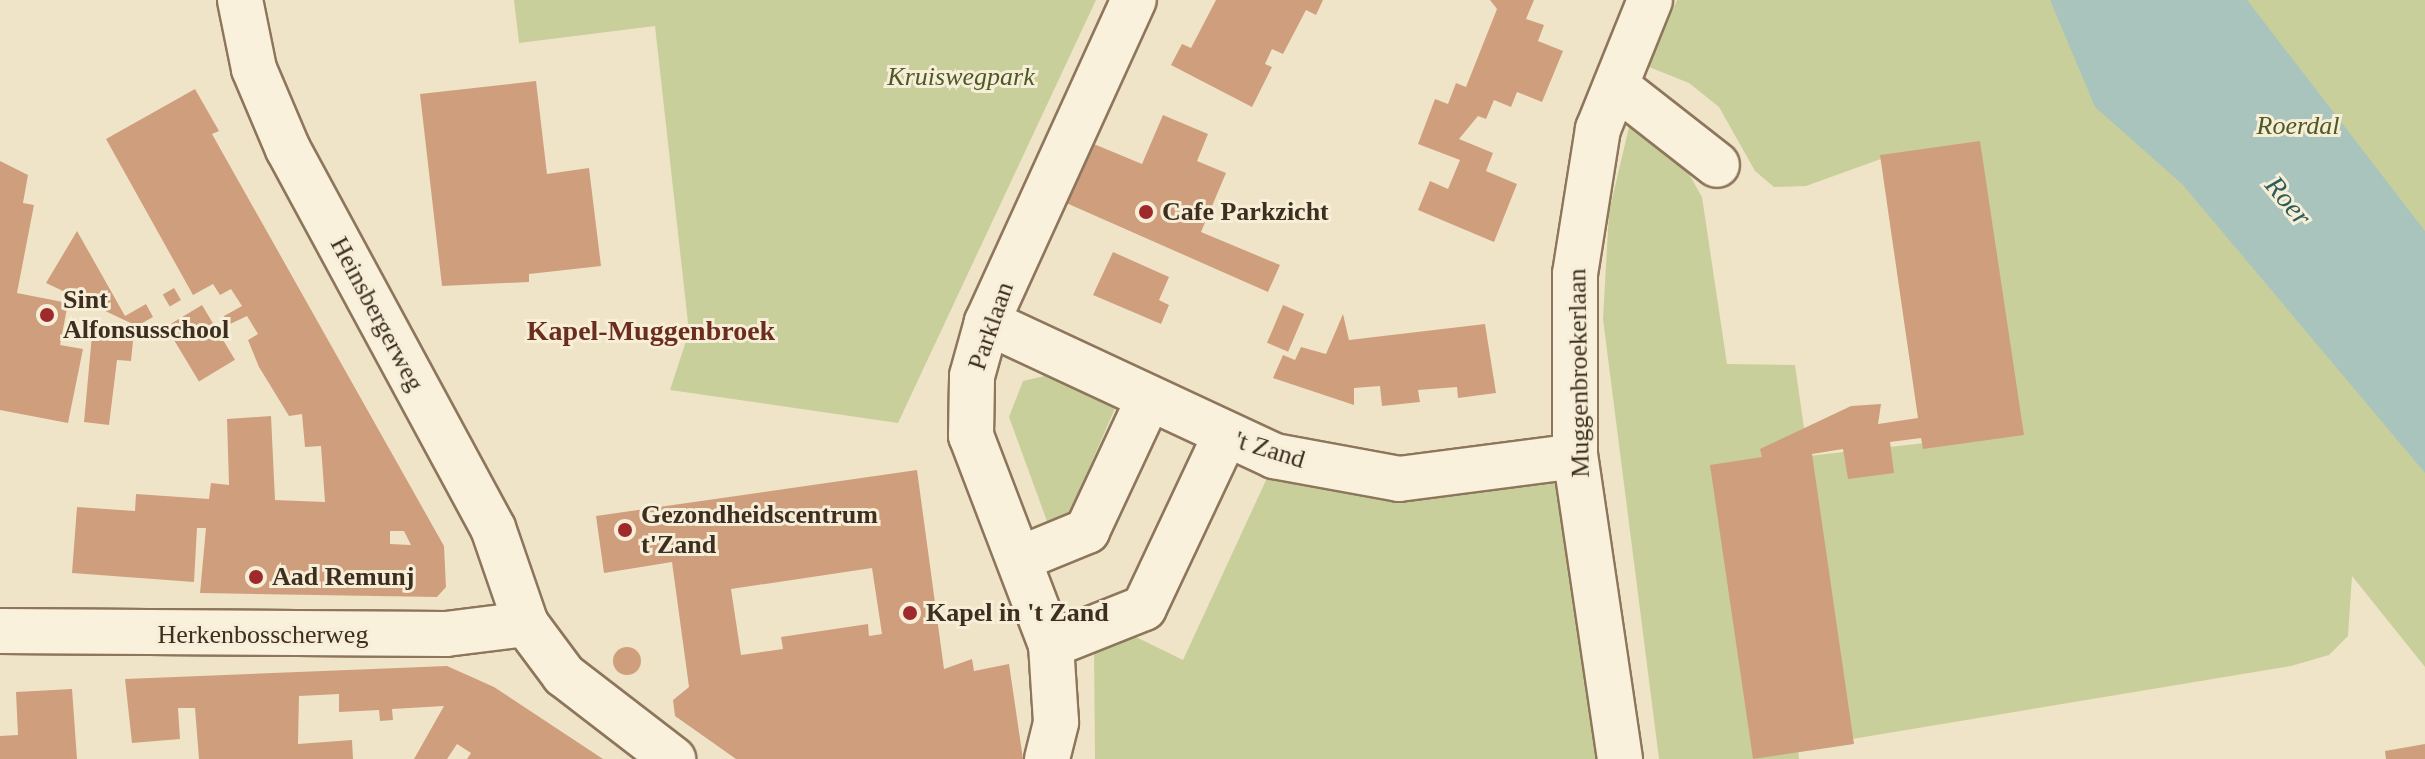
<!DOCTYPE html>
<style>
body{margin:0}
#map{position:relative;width:2425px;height:759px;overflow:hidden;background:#f0e4c8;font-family:"Times New Roman",serif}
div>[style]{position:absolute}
.green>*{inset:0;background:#c9cf9b}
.water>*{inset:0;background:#a9c4bc}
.building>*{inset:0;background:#cf9f7d;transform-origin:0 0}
.round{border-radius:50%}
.roads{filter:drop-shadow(2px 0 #8d765c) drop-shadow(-2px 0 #8d765c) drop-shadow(0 2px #8d765c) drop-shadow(0 -2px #8d765c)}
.minor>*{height:44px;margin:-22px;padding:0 22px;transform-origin:22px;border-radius:22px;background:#faf1dc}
.dots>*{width:22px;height:22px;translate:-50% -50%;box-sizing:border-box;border:4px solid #f7eed8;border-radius:50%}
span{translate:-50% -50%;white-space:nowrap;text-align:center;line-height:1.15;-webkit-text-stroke:6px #f7eed8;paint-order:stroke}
.park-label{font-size:26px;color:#4d5a26;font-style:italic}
.poi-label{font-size:26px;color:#3d2e20;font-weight:700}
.left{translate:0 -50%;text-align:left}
.street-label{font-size:26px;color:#3d2e20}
.water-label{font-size:28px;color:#2f5d5a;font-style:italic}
.neighbourhood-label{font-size:28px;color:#6b2e1e;font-weight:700}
</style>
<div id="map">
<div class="green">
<div style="clip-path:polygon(514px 0,1096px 0,898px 423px,670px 390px,689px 332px,655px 26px,519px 43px)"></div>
<div style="clip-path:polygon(evenodd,1677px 0,2425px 0,2425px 667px,2352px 576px,2348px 636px,2329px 655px,2291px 666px,1798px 748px,1799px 759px,1659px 759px,1603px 319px,1609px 212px,1630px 123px,1681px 160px,1702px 197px,1727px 364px,1795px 365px,1808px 456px,1925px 443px,1892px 155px,1806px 186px,1774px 187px,1755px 171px,1719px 107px,1689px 83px,1649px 67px,1677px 0,2232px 242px,2350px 369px,2382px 421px,2232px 243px,2232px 242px)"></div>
<div style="clip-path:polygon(1049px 375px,1116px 406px,1068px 517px,1048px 524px,1009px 417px,1023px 381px)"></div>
<div style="clip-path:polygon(1267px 478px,1401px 501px,1557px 481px,1598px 759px,1095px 759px,1094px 650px,1132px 635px,1183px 660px)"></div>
</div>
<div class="water">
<div style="clip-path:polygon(2050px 0,2247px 0,2425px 231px,2425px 473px,2182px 184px,2095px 107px)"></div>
</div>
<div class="building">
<div style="clip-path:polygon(1216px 0,1323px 0,1316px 15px,1306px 10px,1283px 54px,1272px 49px,1265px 64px,1272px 67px,1252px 107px,1171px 65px,1182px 44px,1191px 48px)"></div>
<div style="clip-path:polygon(1490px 0,1534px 0,1526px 19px,1544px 25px,1538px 41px,1563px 51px,1542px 102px,1517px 92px,1511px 107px,1494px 100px,1486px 119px,1478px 116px,1459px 139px,1493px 153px,1486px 171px,1517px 184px,1494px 242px,1418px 210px,1430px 181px,1448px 189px,1460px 160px,1418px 144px,1435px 99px,1448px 104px,1456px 83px,1466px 87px,1497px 9px)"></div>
<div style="clip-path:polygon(536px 81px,547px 174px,589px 168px,601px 266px,529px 274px,529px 282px,442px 286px,420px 94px)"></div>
<div style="clip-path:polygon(evenodd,195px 89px,219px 131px,212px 134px,444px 546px,446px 587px,437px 597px,200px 593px,206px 528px,197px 528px,194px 582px,72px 573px,77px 507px,135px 511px,136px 494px,209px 499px,211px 483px,229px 485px,227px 419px,271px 416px,275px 500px,325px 502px,321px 446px,305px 447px,302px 414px,289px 416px,259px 367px,248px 340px,258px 334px,247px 316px,228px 325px,224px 316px,242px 306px,231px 289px,220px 295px,213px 284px,193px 295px,106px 139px,195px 89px,390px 531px,404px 531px,411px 545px,390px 544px,390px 531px)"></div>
<div style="clip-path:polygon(1163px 115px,1208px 134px,1197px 161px,1226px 173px,1201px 232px,1280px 265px,1268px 292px,1064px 202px,1089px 142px,1142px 164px)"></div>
<div style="clip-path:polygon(1980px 141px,2024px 435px,1923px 449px,1921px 438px,1890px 442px,1894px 473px,1848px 479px,1843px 449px,1812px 454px,1854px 744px,1753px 759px,1710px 465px,1762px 457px,1760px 449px,1851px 406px,1881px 404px,1878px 424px,1918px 418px,1880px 155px)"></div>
<div style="clip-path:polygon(0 161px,28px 175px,23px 203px,34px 205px,17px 293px,68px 303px,60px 345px,83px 349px,68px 423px,0 410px)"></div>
<div style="clip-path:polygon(77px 231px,125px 316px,146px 304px,153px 317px,137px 326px,46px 283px)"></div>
<div style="clip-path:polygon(1113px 252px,1169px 277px,1159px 300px,1169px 305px,1161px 324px,1093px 295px)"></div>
<div style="left:174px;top:288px;width:14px;height:13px;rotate:60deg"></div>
<div style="left:202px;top:305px;width:64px;height:42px;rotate:59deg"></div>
<div style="left:1283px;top:305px;width:23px;height:41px;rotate:23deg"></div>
<div style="clip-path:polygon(1343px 314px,1349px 340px,1485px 324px,1496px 393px,1458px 398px,1457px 387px,1418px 390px,1420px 402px,1382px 406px,1380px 386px,1354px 388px,1354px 405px,1273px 378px,1283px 355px,1295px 360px,1301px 347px,1326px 354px)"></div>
<div style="clip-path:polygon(93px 324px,134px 331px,131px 361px,117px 360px,109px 425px,84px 422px)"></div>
<div style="clip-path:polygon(evenodd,917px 470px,944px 669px,972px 659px,974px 671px,1009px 664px,1023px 759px,736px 759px,675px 716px,673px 700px,689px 687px,672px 562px,604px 573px,596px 516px,917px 470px,872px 568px,882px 634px,869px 636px,868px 624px,781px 637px,783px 649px,741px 655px,731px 589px,872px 568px)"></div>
<div class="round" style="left:613px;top:647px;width:28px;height:28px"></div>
<div style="clip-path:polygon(447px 666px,494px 687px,603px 759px,467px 759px,471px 753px,457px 744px,447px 759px,414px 759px,444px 706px,392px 709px,393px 720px,380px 721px,379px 710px,339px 712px,339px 694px,299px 696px,298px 744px,352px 740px,353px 759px,199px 759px,195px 708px,178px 708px,180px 739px,132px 743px,125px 679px)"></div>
<div style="clip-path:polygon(72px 689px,77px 759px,0 759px,0 736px,18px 735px,16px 692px)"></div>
<div style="clip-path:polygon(2425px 744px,2425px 759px,2386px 759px,2385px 751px)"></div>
</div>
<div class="roads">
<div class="minor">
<div style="left:240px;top:0;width:70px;rotate:78.5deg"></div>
<div style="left:254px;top:69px;width:87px;rotate:67deg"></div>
<div style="left:288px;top:149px;width:431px;rotate:61.6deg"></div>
<div style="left:493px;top:528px;width:102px;rotate:71deg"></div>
<div style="left:526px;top:624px;width:64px;rotate:53.3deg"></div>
<div style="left:564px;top:675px;width:138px;rotate:37.6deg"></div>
<div style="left:1616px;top:86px;width:128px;rotate:38deg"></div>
<div style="left:987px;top:322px;width:317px;rotate:25deg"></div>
<div style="left:1274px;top:456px;width:127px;rotate:10.4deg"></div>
<div style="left:1399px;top:479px;width:177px;rotate:-7.4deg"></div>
<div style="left:1019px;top:559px;width:74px;rotate:-22.4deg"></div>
<div style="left:1087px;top:531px;width:145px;rotate:-65deg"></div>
<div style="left:0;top:631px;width:446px;rotate:0.4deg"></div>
<div style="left:446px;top:634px;width:81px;rotate:-7.1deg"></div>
<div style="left:1051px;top:645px;width:100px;rotate:-21.7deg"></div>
<div style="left:1144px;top:608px;width:190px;rotate:-64.8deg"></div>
<div style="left:1047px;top:759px;width:38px;rotate:-76deg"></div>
<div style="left:1056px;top:722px;width:77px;rotate:-93.7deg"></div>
<div style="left:1051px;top:645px;width:224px;rotate:-110.9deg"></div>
<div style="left:971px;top:436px;width:60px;rotate:-89deg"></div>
<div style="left:972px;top:376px;width:56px;rotate:-74.5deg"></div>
<div style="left:987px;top:322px;width:354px;rotate:-65.5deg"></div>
<div style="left:1620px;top:759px;width:306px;rotate:-98.4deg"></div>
<div style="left:1575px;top:456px;width:182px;rotate:-90deg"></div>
<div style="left:1575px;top:274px;width:147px;rotate:-81deg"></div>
<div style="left:1598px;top:129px;width:139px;rotate:-68deg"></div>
</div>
</div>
<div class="dots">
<div style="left:1146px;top:212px;background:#9e2a2b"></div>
<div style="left:47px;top:315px;background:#9e2a2b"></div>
<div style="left:625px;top:530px;background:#9e2a2b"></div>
<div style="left:256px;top:577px;background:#9e2a2b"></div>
<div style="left:910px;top:613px;background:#9e2a2b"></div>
</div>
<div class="park-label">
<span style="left:961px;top:77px">Kruiswegpark</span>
<span style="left:2298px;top:126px">Roerdal</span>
</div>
<div class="poi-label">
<span class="left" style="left:1162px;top:212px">Cafe Parkzicht</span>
<span class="left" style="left:63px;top:315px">Sint<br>Alfonsusschool</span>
<span class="left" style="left:641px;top:530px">Gezondheidscentrum<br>t'Zand</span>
<span class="left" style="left:272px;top:577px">Aad Remunj</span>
<span class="left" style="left:926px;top:613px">Kapel in 't Zand</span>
</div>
<div class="street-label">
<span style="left:377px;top:314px;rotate:62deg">Heinsbergerweg</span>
<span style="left:991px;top:326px;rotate:-71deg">Parklaan</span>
<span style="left:1579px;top:373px;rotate:-91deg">Muggenbroekerlaan</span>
<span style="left:1270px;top:450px;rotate:17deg">'t Zand</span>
<span style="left:263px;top:635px">Herkenbosscherweg</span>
</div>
<div class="water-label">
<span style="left:2288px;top:201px;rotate:50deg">Roer</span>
</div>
<div class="neighbourhood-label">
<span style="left:651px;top:331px">Kapel-Muggenbroek</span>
</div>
</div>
